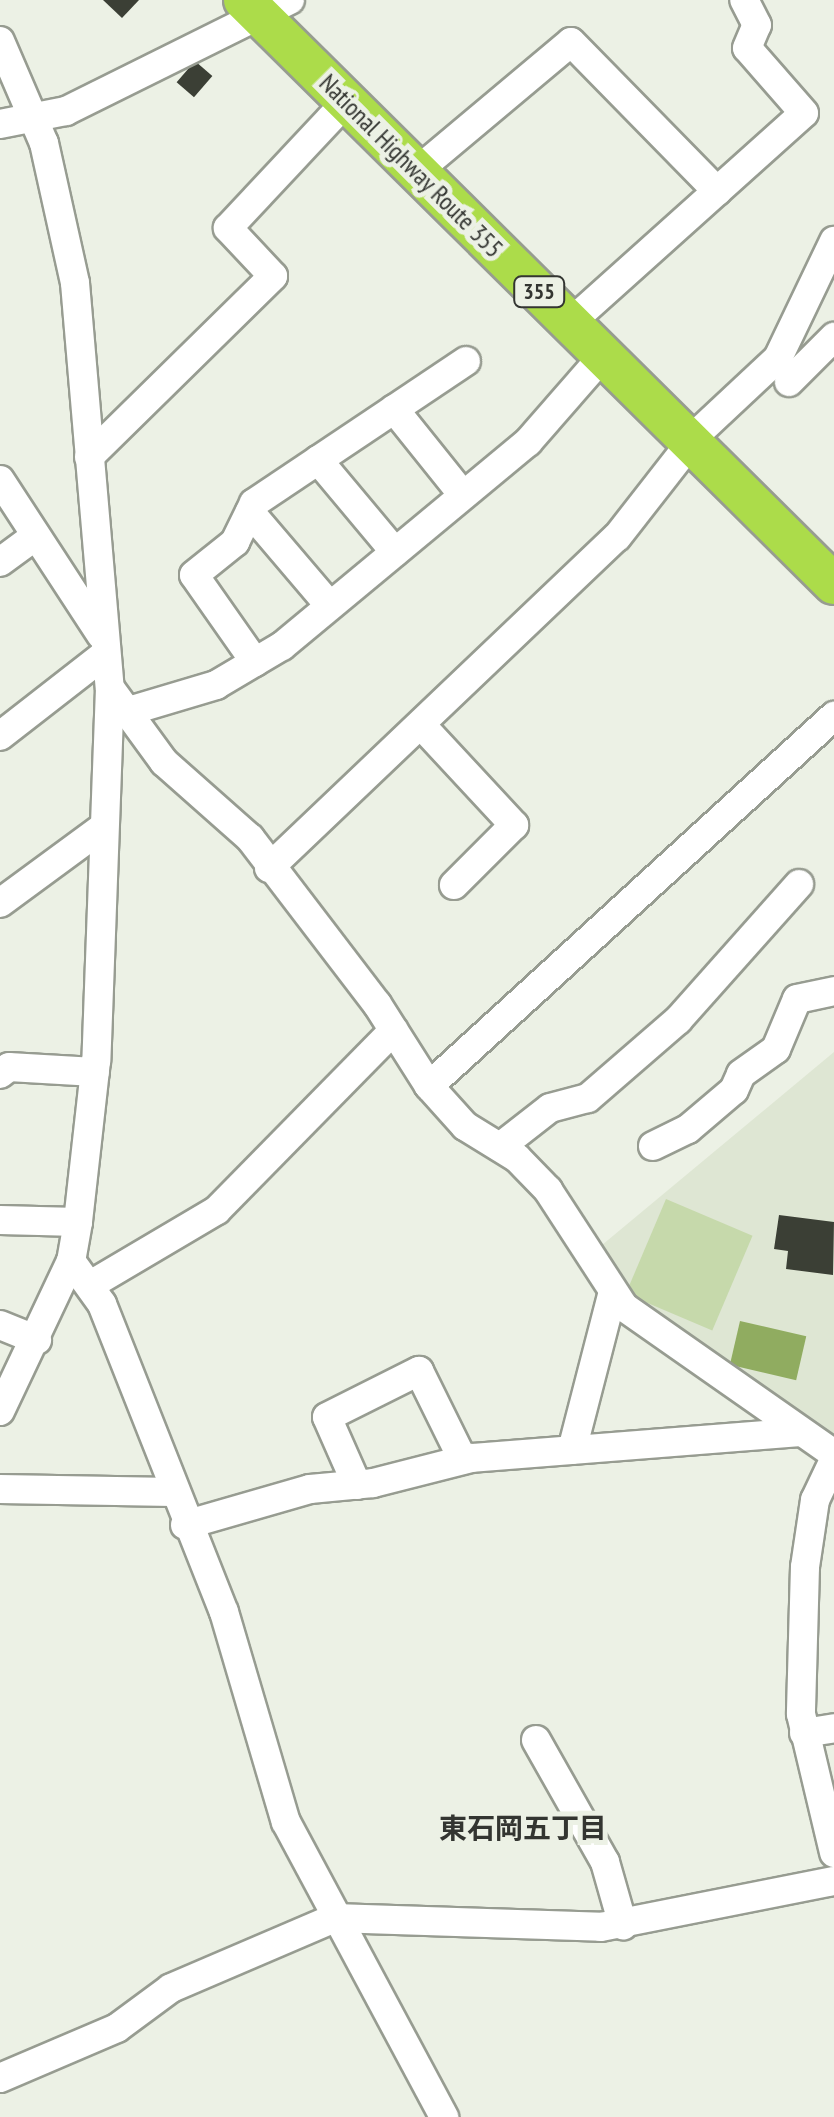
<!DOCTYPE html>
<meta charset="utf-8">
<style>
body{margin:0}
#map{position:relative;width:834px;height:2117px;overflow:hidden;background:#ecf1e5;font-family:"PT Sans Narrow","Noto Sans JP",sans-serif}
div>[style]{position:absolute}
.built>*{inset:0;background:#dee6d3}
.green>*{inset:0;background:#c6d9ab;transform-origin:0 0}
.water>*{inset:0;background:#90ac60;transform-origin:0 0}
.building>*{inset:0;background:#3b3f35;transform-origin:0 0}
.roads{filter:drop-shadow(2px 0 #979c91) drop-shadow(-2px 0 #979c91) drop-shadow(0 2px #979c91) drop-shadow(0 -2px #979c91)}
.minor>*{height:28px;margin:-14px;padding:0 14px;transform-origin:14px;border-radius:14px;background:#fff}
.highway>*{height:40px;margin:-20px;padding:0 20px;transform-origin:20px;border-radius:20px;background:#acdc4a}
span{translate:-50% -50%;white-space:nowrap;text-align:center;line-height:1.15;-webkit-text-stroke:10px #ecf1e5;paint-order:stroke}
.shield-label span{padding:2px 8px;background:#ecf1e5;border:2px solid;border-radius:8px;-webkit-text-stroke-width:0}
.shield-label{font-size:22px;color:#333531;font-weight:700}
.street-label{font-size:25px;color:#333531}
.neighbourhood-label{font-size:28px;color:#333531;font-weight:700}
</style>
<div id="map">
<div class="built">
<div style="clip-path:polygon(834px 1052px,834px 1447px,667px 1339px,596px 1250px)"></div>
</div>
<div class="green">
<div style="left:666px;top:1199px;width:94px;height:103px;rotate:23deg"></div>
</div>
<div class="water">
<div style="left:740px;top:1321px;width:68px;height:45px;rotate:13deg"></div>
</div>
<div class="building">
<div style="clip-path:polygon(103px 0,139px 0,122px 18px)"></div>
<div style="left:195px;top:61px;width:23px;height:28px;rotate:41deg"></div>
<div style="clip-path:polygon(779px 1215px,834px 1222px,833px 1275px,786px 1269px,788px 1251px,774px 1249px)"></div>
</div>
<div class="roads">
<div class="minor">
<div style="left:0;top:41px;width:111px;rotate:66.7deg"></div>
<div style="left:44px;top:143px;width:143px;rotate:77.5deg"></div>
<div style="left:75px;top:283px;width:407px;rotate:85.1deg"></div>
<div style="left:110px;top:688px;width:373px;rotate:92.1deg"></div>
<div style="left:96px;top:1061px;width:162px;rotate:96.4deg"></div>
<div style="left:78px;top:1222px;width:40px;rotate:100deg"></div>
<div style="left:71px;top:1261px;width:166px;rotate:115.3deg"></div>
<div style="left:0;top:124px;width:67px;rotate:-11.1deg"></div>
<div style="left:66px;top:111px;width:250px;rotate:-26.4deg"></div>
<div style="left:416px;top:172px;width:202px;rotate:-40deg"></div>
<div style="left:571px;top:42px;width:209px;rotate:45.6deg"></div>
<div style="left:570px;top:323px;width:314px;rotate:-41.9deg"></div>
<div style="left:804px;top:113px;width:86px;rotate:-131.2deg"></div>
<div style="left:747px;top:48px;width:25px;rotate:-67deg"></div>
<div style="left:757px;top:25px;width:28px;rotate:-117deg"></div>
<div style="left:789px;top:382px;width:64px;rotate:-45deg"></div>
<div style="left:394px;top:409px;width:110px;rotate:51.3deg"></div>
<div style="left:89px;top:457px;width:258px;rotate:-44.5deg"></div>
<div style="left:273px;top:276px;width:66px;rotate:-133.2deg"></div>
<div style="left:228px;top:228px;width:173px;rotate:-46.9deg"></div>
<div style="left:318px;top:460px;width:120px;rotate:50.1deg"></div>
<div style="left:0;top:480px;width:185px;rotate:56.9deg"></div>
<div style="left:250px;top:512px;width:123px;rotate:49.6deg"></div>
<div style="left:0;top:562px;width:42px;rotate:-36.3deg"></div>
<div style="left:255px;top:662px;width:106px;rotate:-125deg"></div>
<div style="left:194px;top:575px;width:53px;rotate:-38.8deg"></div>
<div style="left:235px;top:542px;width:43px;rotate:-64deg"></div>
<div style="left:254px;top:503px;width:255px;rotate:-33.8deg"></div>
<div style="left:110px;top:688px;width:92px;rotate:53.9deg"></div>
<div style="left:164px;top:762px;width:115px;rotate:41.5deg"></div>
<div style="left:250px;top:838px;width:209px;rotate:52.6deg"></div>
<div style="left:377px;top:1004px;width:97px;rotate:57.6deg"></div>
<div style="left:429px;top:1086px;width:54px;rotate:48deg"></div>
<div style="left:465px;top:1126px;width:61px;rotate:31.6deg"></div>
<div style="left:517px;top:1158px;width:45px;rotate:45.9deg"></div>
<div style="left:548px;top:1190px;width:140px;rotate:57deg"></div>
<div style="left:624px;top:1307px;width:256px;rotate:35deg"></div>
<div style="left:129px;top:711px;width:91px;rotate:-16.6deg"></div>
<div style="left:216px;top:685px;width:77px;rotate:-30.6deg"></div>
<div style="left:282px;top:646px;width:320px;rotate:-39.7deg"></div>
<div style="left:528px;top:442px;width:114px;rotate:-48.9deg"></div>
<div style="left:423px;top:727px;width:134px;rotate:47.1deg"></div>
<div style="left:514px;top:825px;width:85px;rotate:135deg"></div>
<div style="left:0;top:736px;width:132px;rotate:-37.9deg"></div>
<div style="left:269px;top:868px;width:480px;rotate:-43.6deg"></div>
<div style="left:617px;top:537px;width:133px;rotate:-52deg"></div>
<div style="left:699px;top:432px;width:108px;rotate:-43.1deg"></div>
<div style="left:778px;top:358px;width:130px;rotate:-64.4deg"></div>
<div style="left:0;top:903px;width:127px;rotate:-36.3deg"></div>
<div style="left:0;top:1074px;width:11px;rotate:-38deg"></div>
<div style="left:9px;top:1067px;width:86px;rotate:3.3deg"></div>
<div style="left:429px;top:1086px;width:549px;rotate:-42.41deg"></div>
<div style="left:653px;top:1146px;width:39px;rotate:-26deg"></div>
<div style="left:688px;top:1129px;width:60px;rotate:-40.3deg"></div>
<div style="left:734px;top:1090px;width:17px;rotate:-66deg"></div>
<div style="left:741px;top:1074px;width:43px;rotate:-35.5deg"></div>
<div style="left:776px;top:1049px;width:54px;rotate:-67.2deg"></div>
<div style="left:797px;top:999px;width:38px;rotate:-12deg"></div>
<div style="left:500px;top:1147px;width:63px;rotate:-38deg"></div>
<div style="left:550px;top:1108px;width:39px;rotate:-15deg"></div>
<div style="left:588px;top:1098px;width:119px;rotate:-40.9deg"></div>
<div style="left:678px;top:1020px;width:182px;rotate:-48.3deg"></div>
<div style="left:0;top:1220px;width:78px;rotate:1.5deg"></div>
<div style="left:71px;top:1261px;width:53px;rotate:54.2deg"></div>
<div style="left:102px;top:1304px;width:331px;rotate:68.4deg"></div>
<div style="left:224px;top:1612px;width:219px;rotate:73.6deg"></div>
<div style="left:286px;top:1822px;width:335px;rotate:61.8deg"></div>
<div style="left:92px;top:1284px;width:145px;rotate:-30.6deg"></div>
<div style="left:217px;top:1210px;width:252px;rotate:-45.5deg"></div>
<div style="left:0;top:1325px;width:40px;rotate:22deg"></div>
<div style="left:572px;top:1450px;width:160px;rotate:-75.5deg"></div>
<div style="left:834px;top:1460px;width:44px;rotate:115.4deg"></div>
<div style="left:815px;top:1500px;width:68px;rotate:98.5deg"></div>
<div style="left:805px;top:1567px;width:147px;rotate:91.6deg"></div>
<div style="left:801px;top:1714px;width:143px;rotate:76.6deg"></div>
<div style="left:357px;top:1485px;width:74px;rotate:-113.8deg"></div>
<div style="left:327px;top:1417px;width:103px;rotate:-26.6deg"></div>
<div style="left:419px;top:1371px;width:99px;rotate:63.7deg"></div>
<div style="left:0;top:1489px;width:173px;rotate:1deg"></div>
<div style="left:185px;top:1525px;width:130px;rotate:-16.1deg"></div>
<div style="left:310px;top:1489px;width:63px;rotate:-5.4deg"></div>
<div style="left:373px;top:1483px;width:101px;rotate:-14.3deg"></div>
<div style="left:471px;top:1458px;width:329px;rotate:-4.5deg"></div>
<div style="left:804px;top:1733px;width:30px;rotate:-9deg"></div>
<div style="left:536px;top:1740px;width:140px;rotate:60.5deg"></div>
<div style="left:605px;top:1862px;width:66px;rotate:74.1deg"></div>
<div style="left:0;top:2078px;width:127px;rotate:-23.1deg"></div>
<div style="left:117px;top:2028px;width:67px;rotate:-36.5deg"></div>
<div style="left:171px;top:1988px;width:177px;rotate:-23.2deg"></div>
<div style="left:334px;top:1918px;width:267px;rotate:1.9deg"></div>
<div style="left:601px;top:1927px;width:237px;rotate:-11.2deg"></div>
</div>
<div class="highway">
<div style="left:244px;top:0;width:830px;rotate:44.71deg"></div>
</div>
</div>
<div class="shield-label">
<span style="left:539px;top:292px">355</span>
</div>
<div class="street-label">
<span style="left:411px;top:166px;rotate:45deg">National Highway Route 355</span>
</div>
<div class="neighbourhood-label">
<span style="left:523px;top:1828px">東石岡五丁目</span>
</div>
</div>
